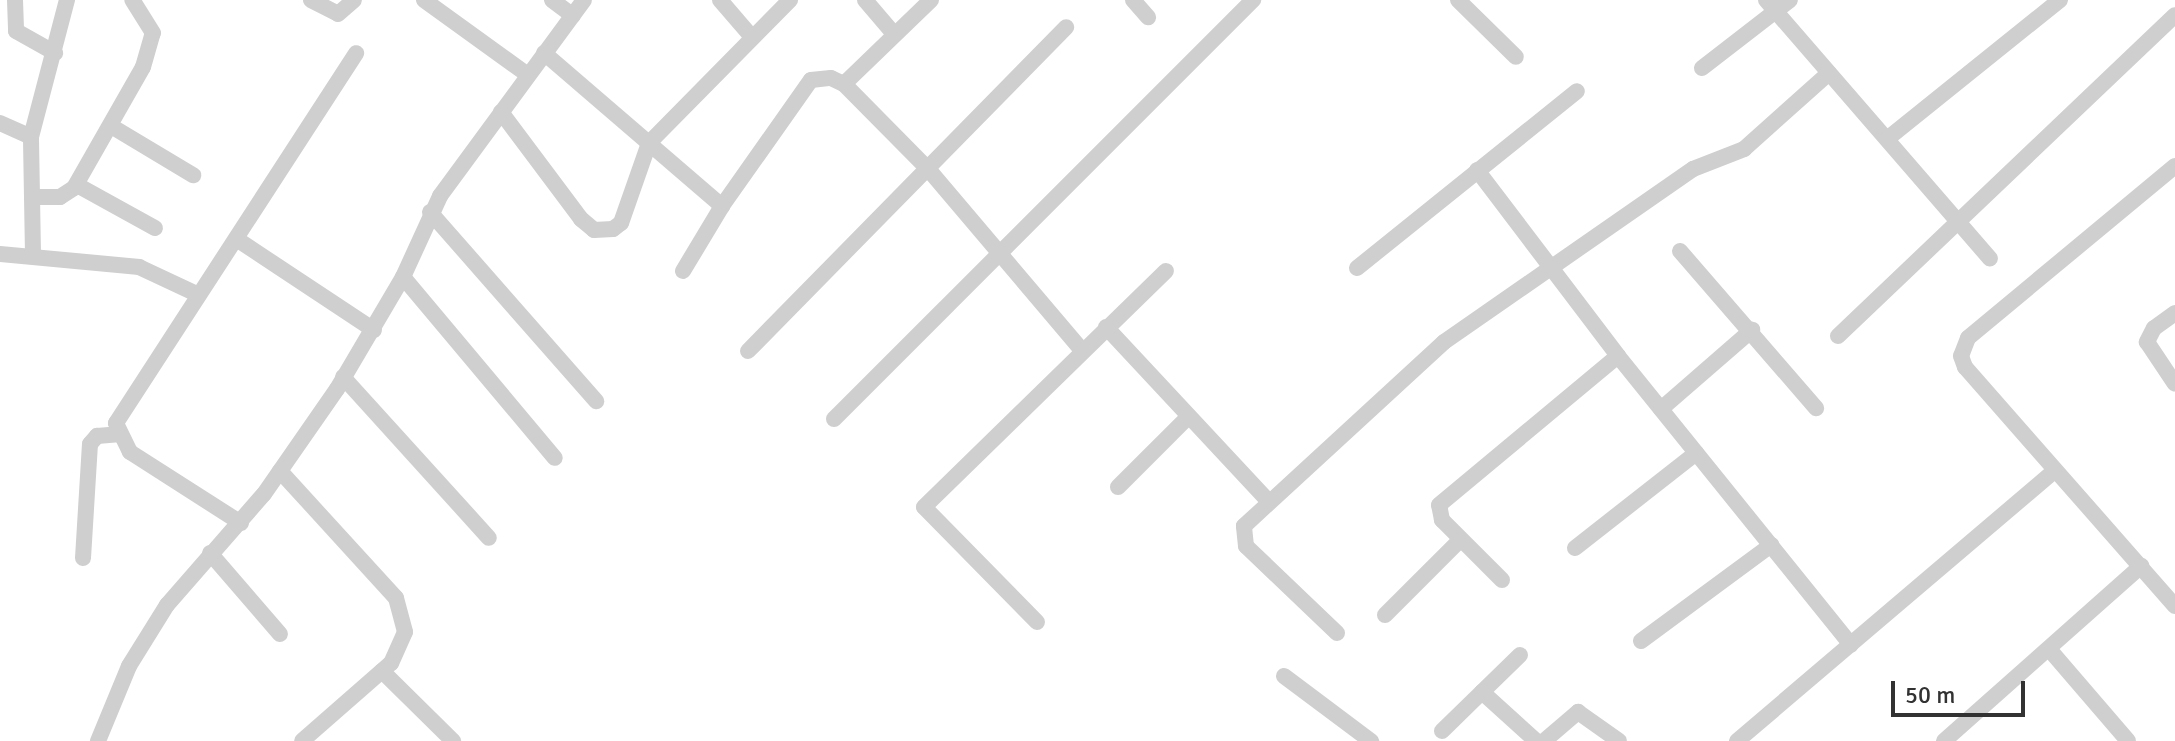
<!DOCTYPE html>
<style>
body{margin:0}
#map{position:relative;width:2175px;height:741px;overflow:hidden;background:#fff;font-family:Signika,sans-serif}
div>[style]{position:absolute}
.street>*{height:16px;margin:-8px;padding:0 8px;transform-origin:8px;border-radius:8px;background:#cfcfcf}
span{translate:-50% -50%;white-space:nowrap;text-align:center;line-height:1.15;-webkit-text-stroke:8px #fff;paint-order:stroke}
.scale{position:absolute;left:1891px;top:681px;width:134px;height:36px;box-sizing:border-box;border:4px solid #323232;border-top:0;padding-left:10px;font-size:24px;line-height:28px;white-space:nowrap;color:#323232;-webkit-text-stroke:6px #fff;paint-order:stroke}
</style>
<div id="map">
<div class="street">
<div style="left:15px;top:0;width:31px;rotate:88deg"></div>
<div style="left:16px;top:31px;width:45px;rotate:29.4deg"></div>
<div style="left:311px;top:0;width:30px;rotate:27deg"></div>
<div style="left:338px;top:14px;width:21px;rotate:-41deg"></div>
<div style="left:424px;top:0;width:128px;rotate:35.8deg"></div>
<div style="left:552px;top:0;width:26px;rotate:37deg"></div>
<div style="left:720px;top:0;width:48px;rotate:49.3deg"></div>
<div style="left:865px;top:0;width:45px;rotate:49.5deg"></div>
<div style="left:931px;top:0;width:121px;rotate:136deg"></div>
<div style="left:844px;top:84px;width:121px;rotate:45.3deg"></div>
<div style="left:929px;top:170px;width:235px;rotate:49.7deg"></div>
<div style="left:1133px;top:0;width:23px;rotate:49deg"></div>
<div style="left:1458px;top:0;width:81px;rotate:44.5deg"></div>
<div style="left:1766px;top:0;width:342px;rotate:49.1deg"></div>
<div style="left:544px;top:53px;width:235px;rotate:40.7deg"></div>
<div style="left:722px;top:206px;width:154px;rotate:-54.8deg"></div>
<div style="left:811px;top:80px;width:20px;rotate:-6deg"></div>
<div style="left:831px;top:78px;width:14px;rotate:25deg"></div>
<div style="left:1702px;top:68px;width:111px;rotate:-37.7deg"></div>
<div style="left:501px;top:112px;width:134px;rotate:53.2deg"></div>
<div style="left:581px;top:219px;width:17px;rotate:40deg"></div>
<div style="left:594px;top:230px;width:19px;rotate:-3deg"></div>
<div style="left:613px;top:229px;width:10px;rotate:-37deg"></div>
<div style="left:621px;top:223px;width:85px;rotate:-70.7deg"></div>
<div style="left:649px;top:143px;width:201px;rotate:-45.4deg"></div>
<div style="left:0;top:123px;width:34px;rotate:24deg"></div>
<div style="left:111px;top:126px;width:96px;rotate:30.9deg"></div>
<div style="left:1887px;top:139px;width:222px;rotate:-38.8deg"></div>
<div style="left:2175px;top:166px;width:269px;rotate:140.3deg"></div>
<div style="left:1968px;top:338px;width:19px;rotate:111deg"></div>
<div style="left:1961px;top:356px;width:12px;rotate:70deg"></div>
<div style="left:1965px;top:367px;width:318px;rotate:48.7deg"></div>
<div style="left:1477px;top:170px;width:233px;rotate:52.8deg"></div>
<div style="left:1618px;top:356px;width:371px;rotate:51.1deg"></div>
<div style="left:77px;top:185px;width:89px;rotate:28.9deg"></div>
<div style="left:32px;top:197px;width:28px"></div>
<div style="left:60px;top:197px;width:17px;rotate:-33deg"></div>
<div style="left:74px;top:188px;width:139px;rotate:-60.3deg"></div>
<div style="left:143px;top:67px;width:35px;rotate:-74deg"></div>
<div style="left:153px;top:33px;width:39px;rotate:-122deg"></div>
<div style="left:430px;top:212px;width:252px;rotate:48.7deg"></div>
<div style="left:238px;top:240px;width:163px;rotate:33.5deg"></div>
<div style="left:1680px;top:251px;width:208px;rotate:49.1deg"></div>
<div style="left:0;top:254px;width:140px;rotate:5.3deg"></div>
<div style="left:139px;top:267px;width:66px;rotate:25deg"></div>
<div style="left:33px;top:254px;width:117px;rotate:-91deg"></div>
<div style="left:31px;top:137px;width:142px;rotate:-75.3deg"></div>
<div style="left:1357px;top:268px;width:282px;rotate:-38.8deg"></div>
<div style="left:683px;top:271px;width:76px;rotate:-59deg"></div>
<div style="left:403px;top:277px;width:236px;rotate:50deg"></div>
<div style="left:2175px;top:313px;width:26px;rotate:144deg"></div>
<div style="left:2154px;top:328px;width:16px;rotate:117deg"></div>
<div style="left:2147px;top:342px;width:50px;rotate:56.3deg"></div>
<div style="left:1106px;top:327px;width:239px;rotate:47deg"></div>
<div style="left:1838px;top:336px;width:465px;rotate:-43.6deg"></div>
<div style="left:748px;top:351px;width:454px;rotate:-45.5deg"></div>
<div style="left:343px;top:377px;width:217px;rotate:47.8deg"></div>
<div style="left:1661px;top:409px;width:121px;rotate:-41deg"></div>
<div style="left:834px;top:419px;width:593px;rotate:-45deg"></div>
<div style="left:280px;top:471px;width:172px;rotate:47.6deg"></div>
<div style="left:396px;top:598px;width:35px;rotate:75deg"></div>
<div style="left:405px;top:632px;width:34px;rotate:114deg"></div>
<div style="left:391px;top:663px;width:118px;rotate:138.8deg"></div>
<div style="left:1118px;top:487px;width:100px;rotate:-45deg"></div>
<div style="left:241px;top:523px;width:132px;rotate:-147.4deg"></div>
<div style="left:130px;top:452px;width:32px;rotate:-116deg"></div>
<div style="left:116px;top:423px;width:441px;rotate:-57deg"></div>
<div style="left:1575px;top:548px;width:154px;rotate:-38.1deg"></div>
<div style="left:210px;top:553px;width:107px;rotate:49.2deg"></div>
<div style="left:83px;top:558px;width:114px;rotate:-86.5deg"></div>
<div style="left:90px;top:444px;width:11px;rotate:-49deg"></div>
<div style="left:97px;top:436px;width:21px;rotate:-5deg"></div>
<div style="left:1502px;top:580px;width:85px;rotate:-135deg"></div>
<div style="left:1442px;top:520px;width:15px;rotate:-101deg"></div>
<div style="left:1439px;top:505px;width:233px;rotate:-39.8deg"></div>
<div style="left:1385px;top:615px;width:106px;rotate:-45deg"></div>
<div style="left:1037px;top:622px;width:161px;rotate:-134.5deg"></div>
<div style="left:924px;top:507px;width:338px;rotate:-44.3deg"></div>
<div style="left:1337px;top:633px;width:126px;rotate:-136.3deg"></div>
<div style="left:1246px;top:546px;width:20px;rotate:-96deg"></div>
<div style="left:1244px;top:526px;width:272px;rotate:-42.6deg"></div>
<div style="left:1444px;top:342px;width:303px;rotate:-34.8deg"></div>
<div style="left:1693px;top:169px;width:55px;rotate:-21.4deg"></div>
<div style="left:1744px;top:149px;width:114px;rotate:-41.8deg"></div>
<div style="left:1641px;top:641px;width:162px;rotate:-36.4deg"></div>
<div style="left:2049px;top:649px;width:121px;rotate:49.3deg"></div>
<div style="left:382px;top:671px;width:100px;rotate:44.6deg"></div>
<div style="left:1284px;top:676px;width:109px;rotate:36.8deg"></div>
<div style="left:1482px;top:692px;width:53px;rotate:-44.2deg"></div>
<div style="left:1442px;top:731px;width:56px;rotate:-44.3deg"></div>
<div style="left:1482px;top:692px;width:73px;rotate:42.2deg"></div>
<div style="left:98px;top:741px;width:81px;rotate:-67.5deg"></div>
<div style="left:129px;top:666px;width:72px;rotate:-58.1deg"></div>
<div style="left:167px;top:605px;width:147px;rotate:-48.9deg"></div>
<div style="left:264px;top:494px;width:128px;rotate:-55.2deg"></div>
<div style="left:337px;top:389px;width:130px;rotate:-59.5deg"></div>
<div style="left:403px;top:277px;width:89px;rotate:-65.4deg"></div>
<div style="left:440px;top:196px;width:243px;rotate:-53.7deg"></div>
<div style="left:1544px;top:741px;width:45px;rotate:-40.5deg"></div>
<div style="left:1578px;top:712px;width:50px;rotate:35.3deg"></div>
<div style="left:1737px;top:741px;width:416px;rotate:-40.4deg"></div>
<div style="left:1944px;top:741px;width:264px;rotate:-41.6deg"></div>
</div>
<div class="scale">50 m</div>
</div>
